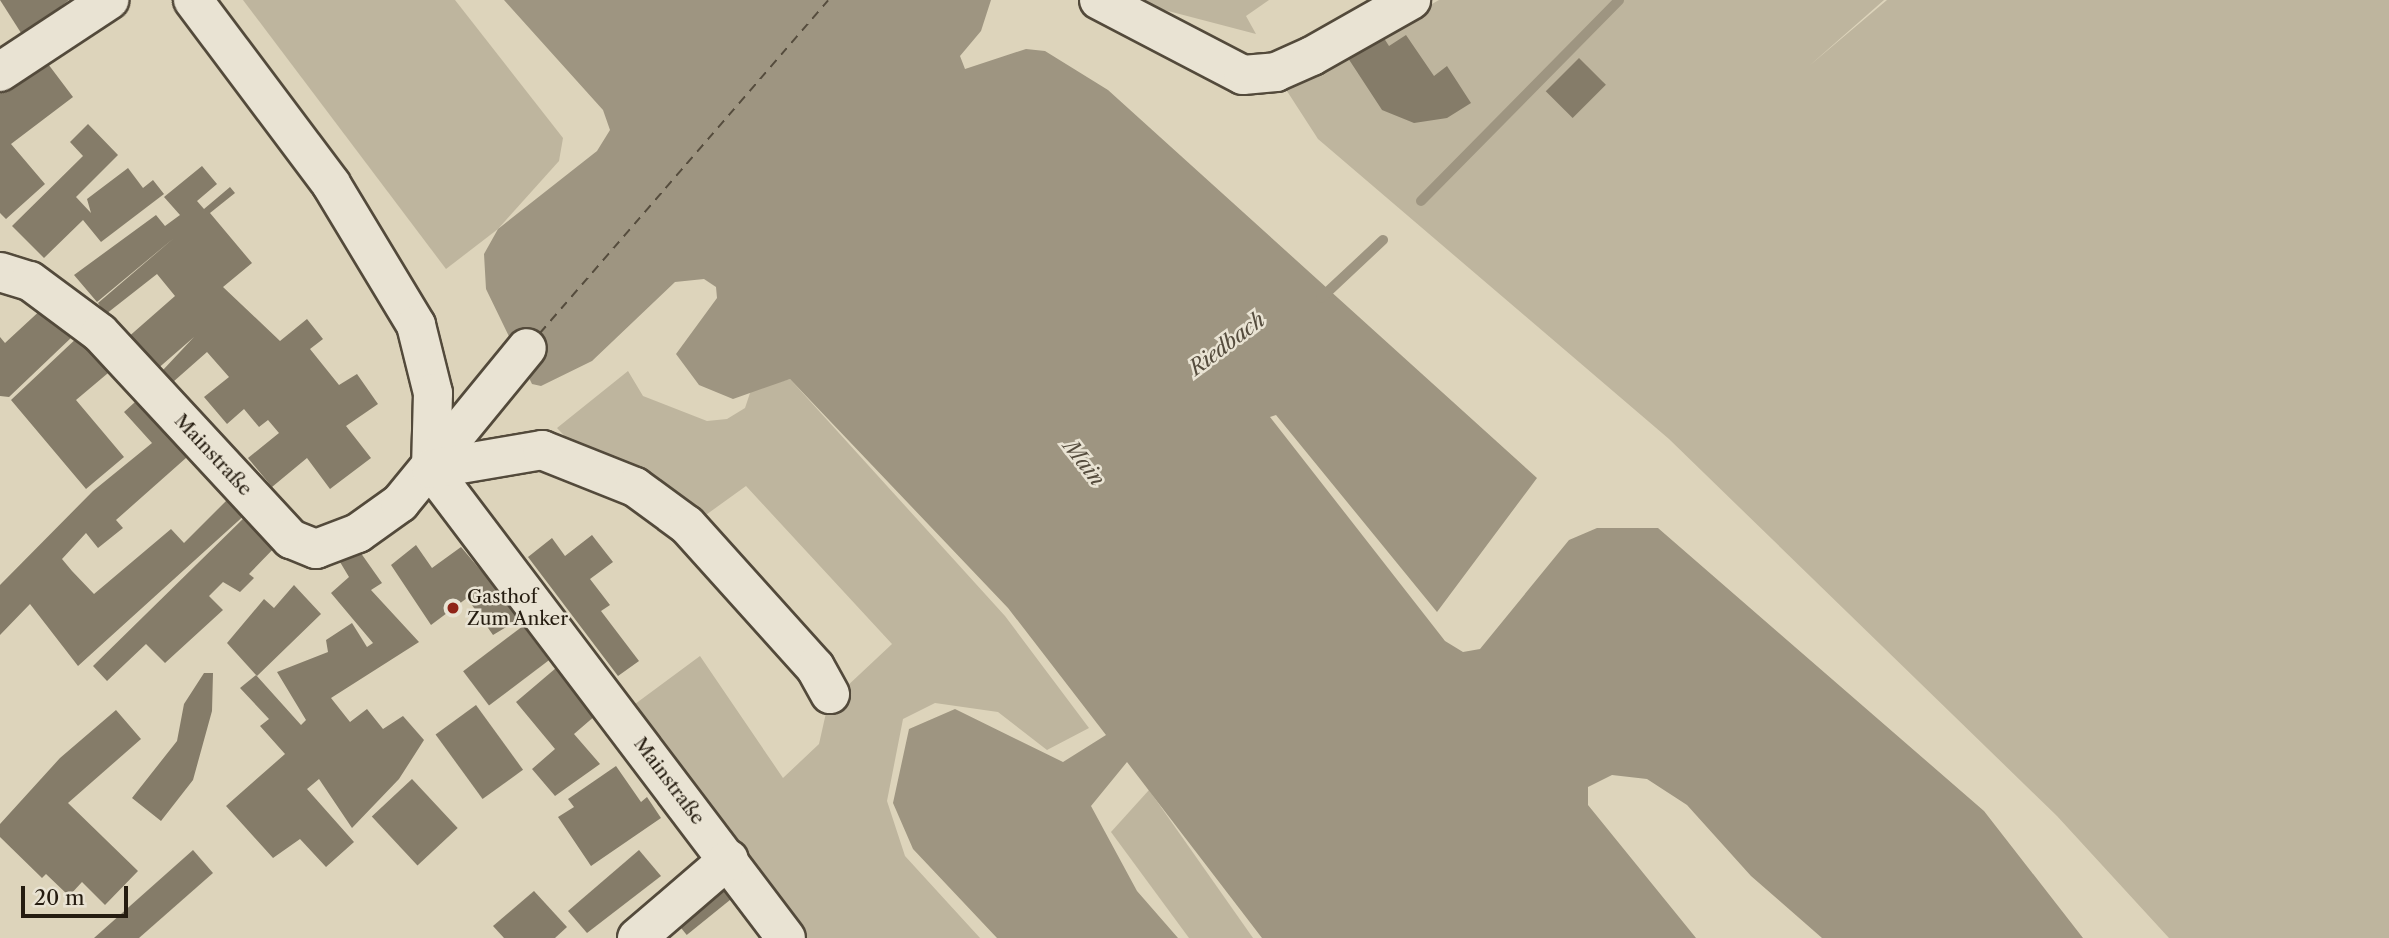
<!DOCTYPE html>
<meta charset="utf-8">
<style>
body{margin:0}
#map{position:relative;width:2389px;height:938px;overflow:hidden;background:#ddd4bb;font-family:"Libre Caslon Text",serif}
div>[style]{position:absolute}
.green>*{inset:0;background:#beb59e}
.water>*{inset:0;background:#9e9581}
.stream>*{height:10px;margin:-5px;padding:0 5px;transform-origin:5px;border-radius:5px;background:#9e9581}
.ferry>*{height:2px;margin-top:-1px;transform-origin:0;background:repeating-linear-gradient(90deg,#554c3d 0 9px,transparent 0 16px)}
.building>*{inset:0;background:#857c69;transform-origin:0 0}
.roads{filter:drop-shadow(2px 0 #534a3b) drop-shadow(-2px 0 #534a3b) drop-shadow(0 2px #534a3b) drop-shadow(0 -2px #534a3b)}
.minor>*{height:38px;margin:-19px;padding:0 19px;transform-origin:19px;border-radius:19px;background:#e9e3d3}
.dots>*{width:19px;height:19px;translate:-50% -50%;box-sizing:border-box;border:4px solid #e9e3d3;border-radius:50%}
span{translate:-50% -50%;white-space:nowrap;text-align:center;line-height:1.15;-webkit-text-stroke:5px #e9e3d3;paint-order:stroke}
.street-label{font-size:19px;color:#251c10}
.poi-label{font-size:19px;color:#251c10}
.left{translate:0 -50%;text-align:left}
.water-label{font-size:21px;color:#554c3d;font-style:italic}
.scale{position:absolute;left:21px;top:886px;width:107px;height:32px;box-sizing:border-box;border:4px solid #251c10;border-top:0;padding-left:9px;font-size:21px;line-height:24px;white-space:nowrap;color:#251c10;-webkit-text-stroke:5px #e9e3d3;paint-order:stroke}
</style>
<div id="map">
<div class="green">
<div style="clip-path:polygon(243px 0,455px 0,563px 138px,559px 161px,498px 229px,446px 269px)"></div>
<div style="clip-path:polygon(1146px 0,1269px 0,1246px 16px,1256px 34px,1149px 6px)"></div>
<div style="clip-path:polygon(1439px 0,1884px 0,1809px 66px,1887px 0,2389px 0,2389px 938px,2169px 938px,2057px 816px,1669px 439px,1318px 139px,1285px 88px)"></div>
<div style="clip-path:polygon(628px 371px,643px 396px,707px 421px,727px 419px,745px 408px,751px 390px,790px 379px,1005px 616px,1089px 728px,1047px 750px,998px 712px,935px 703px,903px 719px,887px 801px,905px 856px,980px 938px,801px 938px,631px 707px,700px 656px,783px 778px,819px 744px,828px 704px,892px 644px,746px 486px,703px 517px,572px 444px,557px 428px)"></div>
<div style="clip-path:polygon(1149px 790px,1253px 938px,1189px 938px,1111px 832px)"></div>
</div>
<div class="water">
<div style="clip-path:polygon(504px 0,991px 0,981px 31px,960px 56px,965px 69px,1026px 49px,1045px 51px,1108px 90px,1537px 478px,1437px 612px,1276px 415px,1270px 417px,1445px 641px,1463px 652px,1480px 649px,1569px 540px,1597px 528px,1658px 528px,1984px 811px,2083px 938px,1822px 938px,1751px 876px,1687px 805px,1647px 779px,1612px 775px,1588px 787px,1588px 805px,1696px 938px,1262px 938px,1127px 762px,1091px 806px,1137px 891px,1178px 938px,997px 938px,913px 849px,893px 803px,909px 729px,955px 709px,1063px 762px,1106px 735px,1008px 608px,790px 379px,733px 399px,699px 385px,676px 354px,717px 298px,716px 287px,704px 279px,675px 282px,592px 361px,541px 386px,532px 384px,486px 289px,484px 254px,498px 229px,597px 151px,610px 130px,603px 110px)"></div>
</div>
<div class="stream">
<div style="left:1421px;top:201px;width:282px;rotate:-45.4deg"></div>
<div style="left:1321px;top:298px;width:85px;rotate:-43.1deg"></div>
</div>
<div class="ferry">
<div style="left:540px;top:333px;width:440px;rotate:-49.1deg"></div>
</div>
<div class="building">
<div style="clip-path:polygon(0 0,69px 0,23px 36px)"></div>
<div style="clip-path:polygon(1380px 32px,1389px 46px,1406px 35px,1434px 76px,1447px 66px,1471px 103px,1447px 118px,1414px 123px,1382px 110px,1346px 55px)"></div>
<div style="clip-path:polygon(39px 52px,73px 97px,11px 144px,45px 184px,6px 219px,0 213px,0 81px)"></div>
<div style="left:1579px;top:58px;width:38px;height:47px;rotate:45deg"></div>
<div style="clip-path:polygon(88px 124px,118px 155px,76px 197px,91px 213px,87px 199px,128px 168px,143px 188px,153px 180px,164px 194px,101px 242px,83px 220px,44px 258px,12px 226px,83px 156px,70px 142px)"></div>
<div style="clip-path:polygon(202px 166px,217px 184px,197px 201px,204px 209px,230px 187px,235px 193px,210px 213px,252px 263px,223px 287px,280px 341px,307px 319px,323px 339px,310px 349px,339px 385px,357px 374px,378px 404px,346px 426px,371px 458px,330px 489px,307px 458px,272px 487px,248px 458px,279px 433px,268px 420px,259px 427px,244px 409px,227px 424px,204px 397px,229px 377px,207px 352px,173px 382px,163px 370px,194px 337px,155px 371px,126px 339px,175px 296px,157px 274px,106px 314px,98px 303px,174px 238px,97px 302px,74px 275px,156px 215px,165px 226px,180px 215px,164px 197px)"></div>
<div style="clip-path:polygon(45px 306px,73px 336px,9px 397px,0 396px,0 337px,5px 343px)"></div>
<div style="clip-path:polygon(80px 335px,114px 368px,76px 400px,124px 457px,86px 489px,11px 400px)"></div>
<div style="clip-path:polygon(145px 393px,195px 450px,116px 520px,123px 528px,98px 548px,86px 533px,62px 559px,72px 571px,94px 594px,171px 529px,184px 543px,231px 496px,248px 512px,78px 666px,30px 604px,0 635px,0 585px,93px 491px,152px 443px,124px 412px)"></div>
<div style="clip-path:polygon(249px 513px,279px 543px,249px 574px,254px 578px,240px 592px,223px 582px,209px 596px,223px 610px,165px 663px,146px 644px,107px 681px,93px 666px)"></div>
<div style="clip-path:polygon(592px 535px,613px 562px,590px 579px,610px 605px,601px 611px,639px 661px,618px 676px,528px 557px,552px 538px,565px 556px)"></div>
<div style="clip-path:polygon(416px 545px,432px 568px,461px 547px,521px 618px,493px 635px,467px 598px,431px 625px,391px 565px)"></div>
<div style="clip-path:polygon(358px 549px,382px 583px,371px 590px,419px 642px,331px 698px,350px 722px,367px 709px,383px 729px,403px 716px,424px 740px,399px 779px,352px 828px,319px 779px,307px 789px,354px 842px,326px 867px,300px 839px,273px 858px,226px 806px,285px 754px,260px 726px,269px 719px,240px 688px,256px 675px,301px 725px,306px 720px,277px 672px,328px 652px,326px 640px,352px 623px,367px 647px,373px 643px,331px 593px,349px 577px,340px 562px)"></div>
<div style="clip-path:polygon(294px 585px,321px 614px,257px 676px,227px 643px,264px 599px,274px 608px)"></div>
<div style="left:523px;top:626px;width:43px;height:75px;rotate:53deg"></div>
<div style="clip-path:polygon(556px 668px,596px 715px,574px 734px,600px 764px,555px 796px,532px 769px,555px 749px,516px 702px)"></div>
<div style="clip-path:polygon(204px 673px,213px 673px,212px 711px,193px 780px,161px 821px,132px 798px,177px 741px,184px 704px)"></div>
<div style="left:476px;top:705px;width:80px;height:50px;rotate:54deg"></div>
<div style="clip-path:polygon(116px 710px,141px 739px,68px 803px,138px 871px,105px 905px,82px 882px,69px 896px,46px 874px,42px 878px,0 837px,0 824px,60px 758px)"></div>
<div style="clip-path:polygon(616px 766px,641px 802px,647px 797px,661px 818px,591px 866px,558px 817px,574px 807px,568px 799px)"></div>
<div style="left:412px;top:779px;width:67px;height:55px;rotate:47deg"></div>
<div style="clip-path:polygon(193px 850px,213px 873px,139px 938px,94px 938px)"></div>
<div style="clip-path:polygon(639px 850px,661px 876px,587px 933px,568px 911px)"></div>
<div style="left:717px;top:877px;width:26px;height:60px;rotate:51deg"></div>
<div style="clip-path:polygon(534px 891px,567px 927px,555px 938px,504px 938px,493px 926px)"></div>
</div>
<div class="roads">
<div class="minor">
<div style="left:193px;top:0;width:230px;rotate:53.1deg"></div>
<div style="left:331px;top:184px;width:165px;rotate:58.9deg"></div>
<div style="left:416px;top:325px;width:70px;rotate:76deg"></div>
<div style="left:433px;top:393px;width:76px;rotate:91.5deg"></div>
<div style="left:1099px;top:0;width:162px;rotate:27.5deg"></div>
<div style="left:1243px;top:75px;width:33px;rotate:-5deg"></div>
<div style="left:1276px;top:72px;width:39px;rotate:-24deg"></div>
<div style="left:1312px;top:56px;width:114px;rotate:-29.5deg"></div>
<div style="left:0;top:72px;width:131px;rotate:-33.4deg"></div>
<div style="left:0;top:272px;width:31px;rotate:17deg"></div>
<div style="left:30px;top:281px;width:87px;rotate:36.6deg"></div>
<div style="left:100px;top:333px;width:281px;rotate:47.2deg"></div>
<div style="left:291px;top:539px;width:27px;rotate:22deg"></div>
<div style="left:316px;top:549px;width:45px;rotate:-20.9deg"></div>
<div style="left:358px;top:533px;width:52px;rotate:-35.5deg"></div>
<div style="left:400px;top:503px;width:200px;rotate:-50.7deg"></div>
<div style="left:431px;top:469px;width:588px;rotate:52.88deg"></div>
<div style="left:431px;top:469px;width:113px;rotate:-9.7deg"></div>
<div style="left:542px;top:450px;width:100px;rotate:21.7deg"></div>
<div style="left:635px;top:487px;width:64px;rotate:36.2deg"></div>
<div style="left:687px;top:525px;width:191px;rotate:48deg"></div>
<div style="left:815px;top:667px;width:31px;rotate:61deg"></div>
<div style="left:637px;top:938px;width:121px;rotate:-40.7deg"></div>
</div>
</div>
<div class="dots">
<div style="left:453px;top:608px;background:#8f2418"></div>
</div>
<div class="street-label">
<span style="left:213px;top:455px;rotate:47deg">Mainstraße</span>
<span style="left:669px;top:781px;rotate:53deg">Mainstraße</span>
</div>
<div class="poi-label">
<span class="left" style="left:467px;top:608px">Gasthof<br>Zum Anker</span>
</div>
<div class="water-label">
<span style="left:1227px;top:344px;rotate:-37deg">Riedbach</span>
<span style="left:1084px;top:463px;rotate:52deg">Main</span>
</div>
<div class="scale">20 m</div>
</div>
